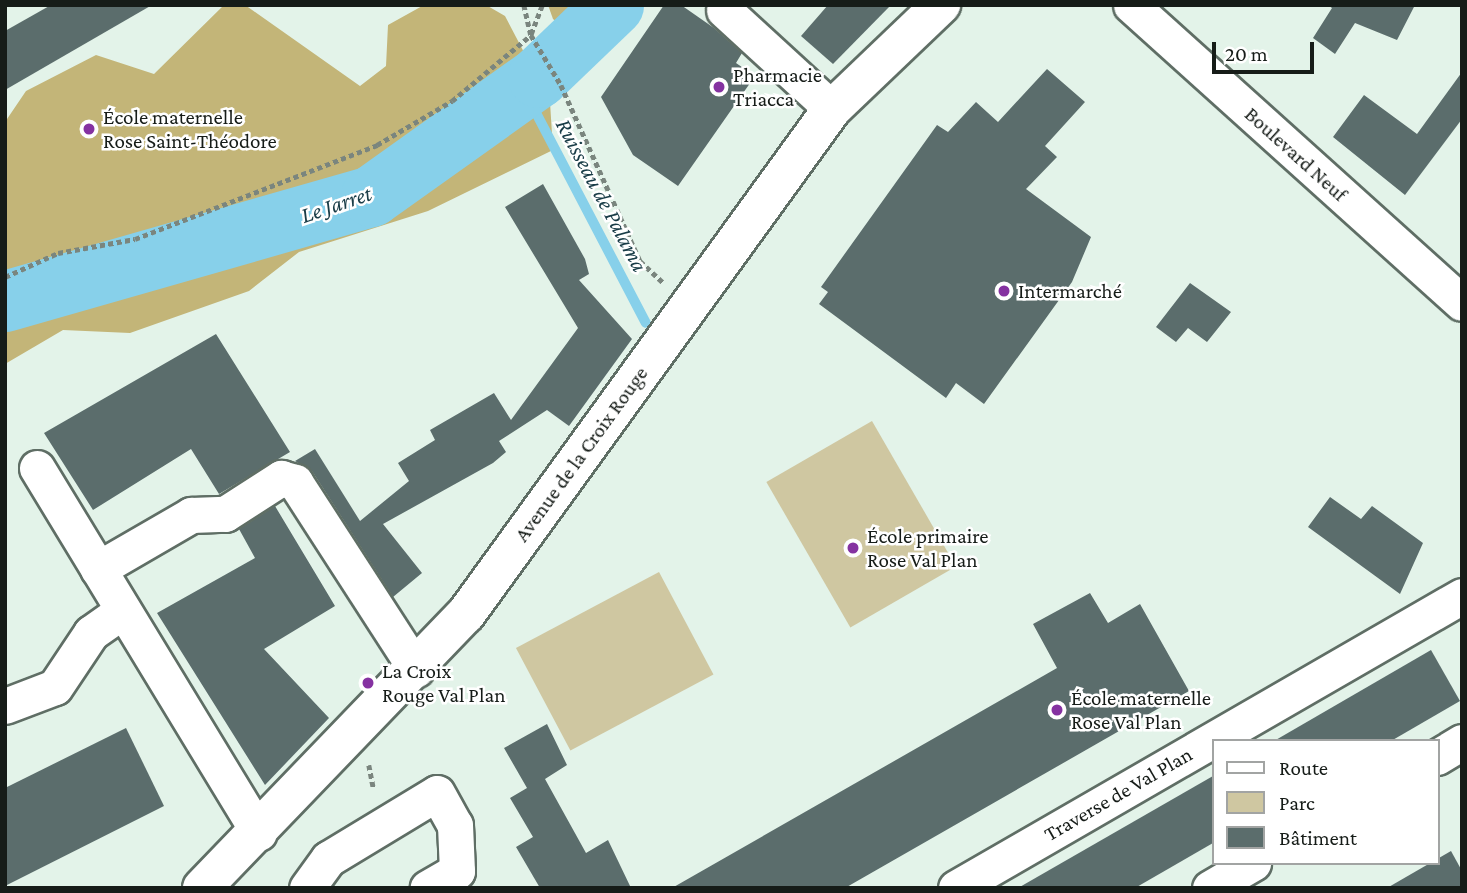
<!DOCTYPE html>
<meta charset="utf-8">
<style>
body{margin:0}
#map{position:relative;width:1467px;height:893px;overflow:hidden;background:#e3f3e9;font-family:"Crimson Pro",serif}
div>[style]{position:absolute}
.green>*{inset:0;background:#cfc7a1;transform-origin:0 0}
.forest>*{inset:0;background:#c3b578}
.stream>*{height:10px;margin:-5px;padding:0 5px;transform-origin:5px;border-radius:5px;background:#87d0ea}
.river>*{height:61px;margin:-30.5px;padding:0 30.5px;transform-origin:30.5px;border-radius:30.5px;background:#87d0ea}
.building>*{inset:0;background:#5b6d6c}
.path>*{height:4.5px;margin-top:-2.25px;transform-origin:0;background:repeating-linear-gradient(90deg,#7a857e 0 5px,transparent 0 8.5px)}
.roads{filter:drop-shadow(2px 0 #5f6e65) drop-shadow(-2px 0 #5f6e65) drop-shadow(0 2px #5f6e65) drop-shadow(0 -2px #5f6e65)}
.minor>*{height:35px;margin:-17.5px;padding:0 17.5px;transform-origin:17.5px;border-radius:17.5px;background:#fff}
.major>*{height:38px;margin:-19px;padding:0 19px;transform-origin:19px;border-radius:19px;background:#fff}
.dots>*{width:19px;height:19px;translate:-50% -50%;box-sizing:border-box;border:4px solid #fff;border-radius:50%}
span{translate:-50% -50%;white-space:nowrap;text-align:center;line-height:1.15;-webkit-text-stroke:5px #fff;paint-order:stroke}
.poi-label{font-size:21px;color:#161c18}
.left{translate:0 -50%;text-align:left}
.street-label{font-size:21px;color:#161c18}
.water-label{font-size:23px;color:#193c47;font-style:italic}
.frame{position:absolute;inset:0;border:7px solid #161c18;pointer-events:none}
.legend{position:absolute;left:1212px;top:739px;width:228px;height:126px;box-sizing:border-box;background:#fff;border:2px solid #a2a4a3;margin:0;padding:9px 12px;list-style:none;font-size:21px;color:#161c18}
.legend li{display:flex;align-items:center;gap:14px;height:35px}
.legend b{width:35px;border:2px solid #a2a4a3}
.scale{position:absolute;left:1212px;top:42px;width:102px;height:32px;box-sizing:border-box;border:4px solid #161c18;border-top:0;padding-left:9px;font-size:21px;line-height:24px;white-space:nowrap;color:#161c18;-webkit-text-stroke:5px #fff;paint-order:stroke}
</style>
<div id="map">
<div class="green">
<div style="left:872px;top:421px;width:168px;height:122px;rotate:60deg"></div>
<div style="left:659px;top:572px;width:116px;height:162px;rotate:62deg"></div>
</div>
<div class="forest">
<div style="clip-path:polygon(224px 5px,245px 5px,360px 86px,386px 66px,388px 25px,424px 5px,486px 5px,505px 16px,550px 102px,553px 150px,428px 211px,299px 252px,249px 291px,130px 333px,63px 330px,5px 364px,5px 122px,26px 91px,96px 55px,154px 74px)"></div>
<div style="clip-path:polygon(548px 5px,642px 5px,599px 57px,553px 19px)"></div>
</div>
<div class="stream">
<div style="left:522px;top:86px;width:267px;rotate:62.4deg"></div>
</div>
<div class="river">
<div style="left:5px;top:301px;width:381px;rotate:-16deg"></div>
<div style="left:371px;top:196px;width:205px;rotate:-35.5deg"></div>
<div style="left:538px;top:77px;width:104px;rotate:-43.8deg"></div>
</div>
<div class="building">
<div style="clip-path:polygon(51px 5px,152px 5px,5px 90px,5px 31px)"></div>
<div style="clip-path:polygon(664px 5px,681px 5px,714px 28px,742px 53px,736px 63px,755px 76px,678px 186px,633px 155px,601px 97px)"></div>
<div style="clip-path:polygon(828px 5px,891px 5px,833px 64px,801px 36px)"></div>
<div style="clip-path:polygon(1328px 5px,1415px 5px,1397px 40px,1355px 23px,1335px 54px,1313px 38px,1332px 8px)"></div>
<div style="clip-path:polygon(1047px 69px,1085px 102px,1045px 146px,1057px 157px,1026px 189px,1091px 237px,1072px 282px,984px 404px,956px 383px,946px 398px,819px 304px,828px 292px,821px 287px,937px 125px,948px 132px,976px 102px,998px 122px)"></div>
<div style="clip-path:polygon(1462px 72px,1462px 119px,1405px 195px,1333px 137px,1364px 95px,1417px 134px)"></div>
<div style="clip-path:polygon(543px 184px,585px 259px,589px 274px,579px 280px,632px 339px,569px 426px,547px 410px,499px 441px,506px 452px,493px 463px,383px 524px,422px 573px,393px 597px,312px 471px,295px 461px,315px 449px,360px 521px,409px 481px,398px 463px,435px 440px,430px 430px,494px 393px,511px 420px,578px 328px,505px 207px)"></div>
<div style="clip-path:polygon(1190px 283px,1231px 312px,1207px 342px,1188px 328px,1176px 342px,1156px 327px)"></div>
<div style="clip-path:polygon(216px 334px,290px 452px,219px 494px,191px 449px,93px 510px,44px 433px)"></div>
<div style="clip-path:polygon(1330px 497px,1361px 519px,1372px 506px,1423px 543px,1400px 594px,1308px 527px)"></div>
<div style="clip-path:polygon(275px 506px,335px 606px,264px 649px,329px 718px,265px 785px,157px 613px,255px 558px,239px 529px)"></div>
<div style="clip-path:polygon(1090px 593px,1108px 623px,1140px 604px,1189px 691px,845px 888px,672px 888px,1057px 668px,1033px 624px)"></div>
<div style="clip-path:polygon(1431px 650px,1460px 701px,1391px 741px,1274px 741px)"></div>
<div style="clip-path:polygon(547px 724px,567px 765px,545px 779px,586px 853px,608px 840px,631px 888px,540px 888px,516px 847px,533px 837px,510px 798px,527px 788px,504px 748px)"></div>
<div style="clip-path:polygon(126px 728px,164px 806px,5px 886px,5px 788px)"></div>
<div style="clip-path:polygon(1213px 776px,1213px 843px,1168px 869px,1135px 888px,1018px 888px)"></div>
<div style="clip-path:polygon(1451px 851px,1462px 871px,1462px 888px,1387px 888px)"></div>
</div>
<div class="path">
<div style="left:524px;top:5px;width:31px;rotate:77deg"></div>
<div style="left:531px;top:35px;width:58px;rotate:59deg"></div>
<div style="left:561px;top:85px;width:193px;rotate:65.8deg"></div>
<div style="left:640px;top:261px;width:33px;rotate:43deg"></div>
<div style="left:531px;top:34px;width:31px;rotate:-69deg"></div>
<div style="left:5px;top:277px;width:58px;rotate:-24.4deg"></div>
<div style="left:58px;top:253px;width:78px;rotate:-10.3deg"></div>
<div style="left:135px;top:239px;width:260px;rotate:-21.2deg"></div>
<div style="left:377px;top:145px;width:87px;rotate:-30.4deg"></div>
<div style="left:452px;top:101px;width:103px;rotate:-39.9deg"></div>
<div style="left:369px;top:765px;width:25px;rotate:79deg"></div>
</div>
<div class="roads">
<div class="minor">
<div style="left:1131px;top:5px;width:445px;rotate:42deg"></div>
<div style="left:724px;top:10px;width:147px;rotate:42.5deg"></div>
<div style="left:37px;top:468px;width:427px;rotate:58.7deg"></div>
<div style="left:98px;top:569px;width:108px;rotate:-30.1deg"></div>
<div style="left:191px;top:515px;width:34px;rotate:-2deg"></div>
<div style="left:225px;top:514px;width:67px;rotate:-32.7deg"></div>
<div style="left:281px;top:478px;width:15px;rotate:16deg"></div>
<div style="left:295px;top:482px;width:223px;rotate:57.1deg"></div>
<div style="left:5px;top:706px;width:53px;rotate:-20.8deg"></div>
<div style="left:55px;top:687px;width:65px;rotate:-56.3deg"></div>
<div style="left:91px;top:633px;width:38px;rotate:-35deg"></div>
<div style="left:1437px;top:757px;width:29px;rotate:-31deg"></div>
<div style="left:307px;top:888px;width:36px;rotate:-54deg"></div>
<div style="left:328px;top:859px;width:127px;rotate:-31.2deg"></div>
<div style="left:437px;top:793px;width:37px;rotate:61deg"></div>
<div style="left:455px;top:825px;width:46px;rotate:87.5deg"></div>
<div style="left:457px;top:871px;width:34px;rotate:150deg"></div>
<div style="left:956px;top:888px;width:584px;rotate:-29.99deg"></div>
<div style="left:1210px;top:888px;width:50px;rotate:-30.2deg"></div>
</div>
<div class="major">
<div style="left:202px;top:888px;width:380px;rotate:-46.1deg"></div>
<div style="left:466px;top:614px;width:624px;rotate:-54.07deg"></div>
<div style="left:832px;top:109px;width:151px;rotate:-43.7deg"></div>
</div>
</div>
<div class="dots">
<div style="left:719px;top:87px;background:#8532a1"></div>
<div style="left:89px;top:129px;background:#8532a1"></div>
<div style="left:1004px;top:291px;background:#8532a1"></div>
<div style="left:853px;top:548px;background:#8532a1"></div>
<div style="left:368px;top:683px;background:#8532a1"></div>
<div style="left:1057px;top:710px;background:#8532a1"></div>
</div>
<div class="poi-label">
<span class="left" style="left:733px;top:87px">Pharmacie<br>Triacca</span>
<span class="left" style="left:103px;top:129px">École maternelle<br>Rose Saint-Théodore</span>
<span class="left" style="left:1018px;top:291px">Intermarché</span>
<span class="left" style="left:867px;top:548px">École primaire<br>Rose Val Plan</span>
<span class="left" style="left:382px;top:683px">La Croix<br>Rouge Val Plan</span>
<span class="left" style="left:1071px;top:710px">École maternelle<br>Rose Val Plan</span>
</div>
<div class="street-label">
<span style="left:1296px;top:154px;rotate:42deg">Boulevard Neuf</span>
<span style="left:581px;top:454px;rotate:-54deg">Avenue de la Croix Rouge</span>
<span style="left:1118px;top:794px;rotate:-30deg">Traverse de Val Plan</span>
</div>
<div class="water-label">
<span style="left:602px;top:195px;rotate:62deg">Ruisseau de Palama</span>
<span style="left:336px;top:204px;rotate:-19deg">Le Jarret</span>
</div>
<div class="frame"></div>
<ul class="legend">
<li><b style="height:9px;background:#fff"></b>Route</li>
<li><b style="height:19px;background:#cfc7a1"></b>Parc</li>
<li><b style="height:19px;background:#5b6d6c"></b>Bâtiment</li>
</ul>
<div class="scale">20 m</div>
</div>
